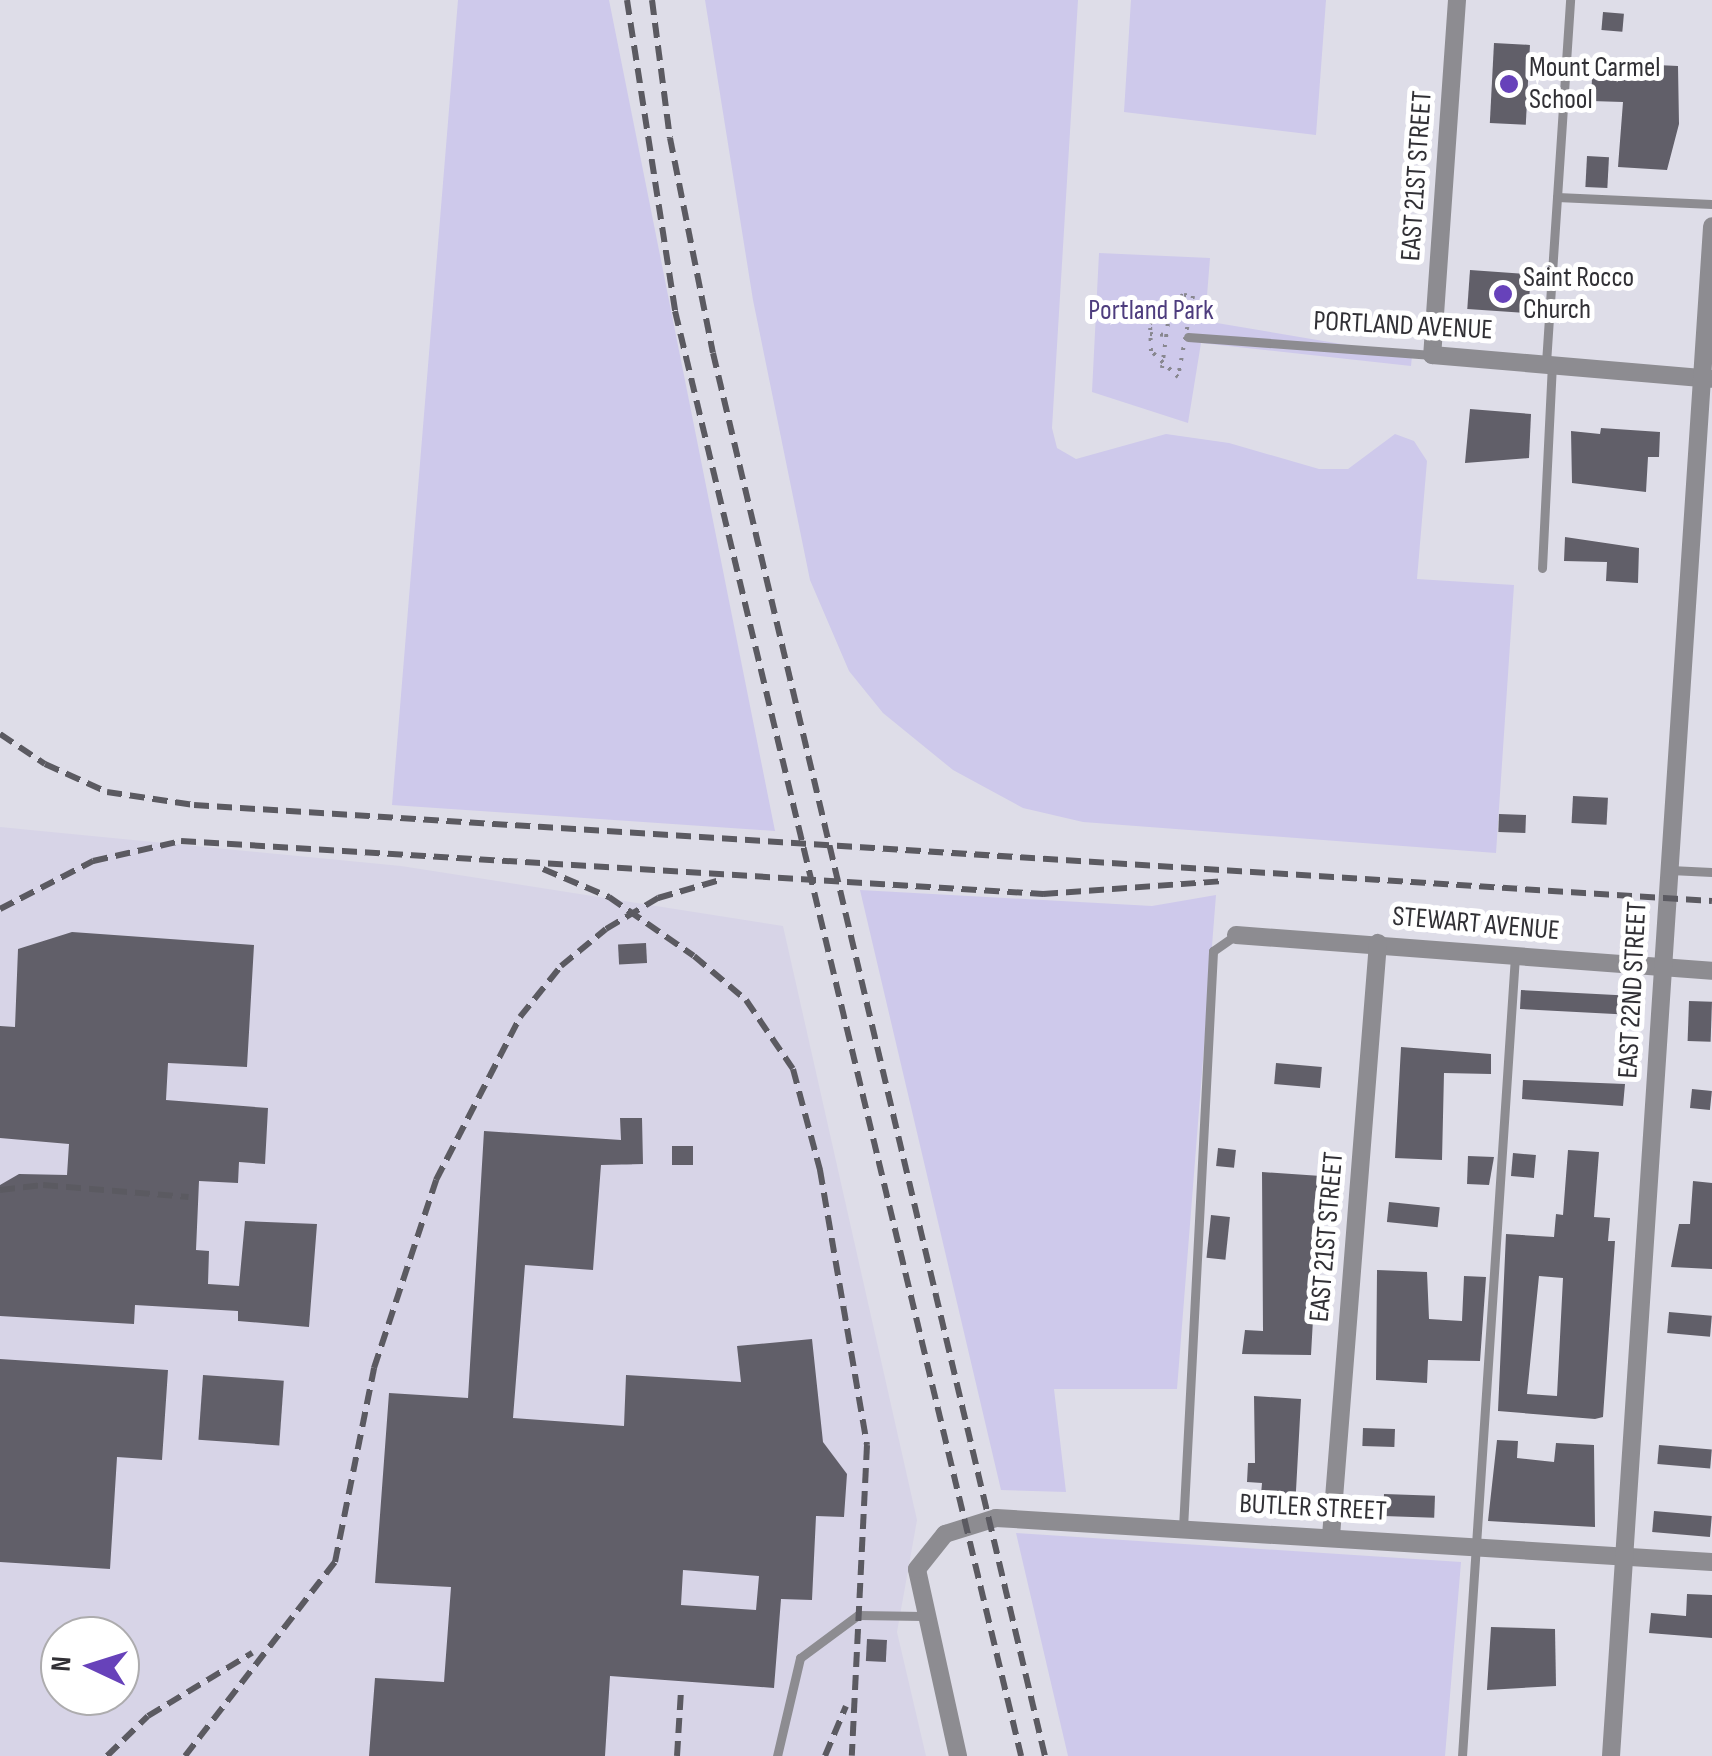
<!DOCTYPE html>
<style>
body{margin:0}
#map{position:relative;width:1712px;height:1756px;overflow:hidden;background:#dedde8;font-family:"Sofia Sans Condensed",sans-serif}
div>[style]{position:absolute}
.built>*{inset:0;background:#d7d4e7}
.green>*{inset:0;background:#cec9eb}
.building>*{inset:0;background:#615f69;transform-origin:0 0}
.path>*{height:4px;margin-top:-2px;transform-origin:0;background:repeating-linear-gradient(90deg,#88878f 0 2.5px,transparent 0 10.5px)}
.service>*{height:9px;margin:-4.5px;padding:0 4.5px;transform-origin:4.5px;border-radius:4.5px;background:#8d8c91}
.minor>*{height:18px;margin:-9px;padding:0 9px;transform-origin:9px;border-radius:9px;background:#8d8c91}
.rail>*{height:6px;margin-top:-3px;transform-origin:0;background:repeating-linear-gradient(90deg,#5b5a61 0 15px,transparent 0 23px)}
.dots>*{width:28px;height:28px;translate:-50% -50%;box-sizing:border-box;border:5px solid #fff;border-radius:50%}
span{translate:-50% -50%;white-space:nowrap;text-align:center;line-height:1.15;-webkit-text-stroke:10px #fff;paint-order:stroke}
.poi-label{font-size:28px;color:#313035}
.left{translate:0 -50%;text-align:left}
.street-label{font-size:28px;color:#313035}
.park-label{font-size:28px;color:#4e3d7e}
.north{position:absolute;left:40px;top:1616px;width:100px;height:100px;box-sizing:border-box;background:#fff;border:2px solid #adacae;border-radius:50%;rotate:274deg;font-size:28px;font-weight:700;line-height:40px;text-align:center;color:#313035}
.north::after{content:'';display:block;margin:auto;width:35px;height:45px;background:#6742ba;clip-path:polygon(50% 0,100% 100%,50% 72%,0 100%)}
</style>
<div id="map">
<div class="built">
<div style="clip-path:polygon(evenodd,0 827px,401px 866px,783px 926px,917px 1520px,897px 1632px,926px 1756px,0 1756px,0 827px,60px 1636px,120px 1636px,120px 1696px,60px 1696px,60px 1636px)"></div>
</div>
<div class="green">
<div style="clip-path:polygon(458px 0,609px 0,775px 831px,392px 805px)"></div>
<div style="clip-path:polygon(705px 0,1078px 0,1052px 428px,1057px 448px,1076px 459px,1166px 434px,1229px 443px,1319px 469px,1348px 469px,1395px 434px,1414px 441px,1427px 461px,1417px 579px,1514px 585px,1496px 853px,1083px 822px,1023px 808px,953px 770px,883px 713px,849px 671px,810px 580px,753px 300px)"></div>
<div style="clip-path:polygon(1131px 0,1326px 0,1316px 135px,1124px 112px)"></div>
<div style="clip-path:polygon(1099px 253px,1210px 258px,1205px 321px,1412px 356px,1411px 366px,1201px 343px,1188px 423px,1092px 392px)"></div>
<div style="clip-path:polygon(860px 890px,1152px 906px,1216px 895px,1177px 1389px,1054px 1389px,1066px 1492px,1001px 1490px)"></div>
<div style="clip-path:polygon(1016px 1533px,1461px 1562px,1445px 1756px,1068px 1756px)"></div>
</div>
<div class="building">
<div style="left:1603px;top:12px;width:21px;height:18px;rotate:5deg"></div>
<div style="left:1494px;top:43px;width:36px;height:80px;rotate:3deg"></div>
<div style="clip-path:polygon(1635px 64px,1678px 66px,1679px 124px,1667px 170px,1618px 167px,1623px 102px,1591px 101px,1592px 78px,1634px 80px)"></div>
<div style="left:1587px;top:156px;width:22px;height:31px;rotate:3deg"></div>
<div style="left:1470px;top:270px;width:61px;height:39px;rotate:4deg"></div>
<div style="clip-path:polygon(1470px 409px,1531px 414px,1529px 458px,1465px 463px)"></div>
<div style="clip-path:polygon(1601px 428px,1660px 432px,1659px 457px,1648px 457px,1646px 492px,1572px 483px,1571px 431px,1600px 434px)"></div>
<div style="clip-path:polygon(1565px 537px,1639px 548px,1638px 583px,1606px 581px,1607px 562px,1564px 561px)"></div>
<div style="left:1573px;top:796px;width:35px;height:27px;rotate:3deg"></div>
<div style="left:1499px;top:814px;width:27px;height:18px;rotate:2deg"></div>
<div style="clip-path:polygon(72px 932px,254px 945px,247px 1067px,168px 1063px,166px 1100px,268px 1108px,265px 1164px,239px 1162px,238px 1183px,199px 1181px,196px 1250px,209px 1251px,208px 1284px,239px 1286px,245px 1221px,317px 1224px,309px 1327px,238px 1321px,238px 1311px,135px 1305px,134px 1324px,0 1316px,0 1185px,19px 1174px,67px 1175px,69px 1144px,0 1138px,0 1026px,15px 1027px,18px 949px)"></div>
<div style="left:646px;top:943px;width:20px;height:28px;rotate:87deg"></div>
<div style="left:1521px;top:990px;width:109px;height:19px;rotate:3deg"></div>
<div style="left:1689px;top:1001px;width:23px;height:40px;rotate:2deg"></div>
<div style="clip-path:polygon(1401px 1047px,1491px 1054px,1491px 1074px,1444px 1073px,1442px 1160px,1395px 1158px)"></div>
<div style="left:1276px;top:1063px;width:46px;height:21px;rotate:5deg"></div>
<div style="clip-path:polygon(1523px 1080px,1625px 1084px,1623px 1106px,1522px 1099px)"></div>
<div style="left:1692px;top:1089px;width:20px;height:19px;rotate:6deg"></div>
<div style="clip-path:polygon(evenodd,620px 1118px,642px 1118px,643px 1164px,601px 1165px,593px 1270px,525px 1265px,513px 1418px,624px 1426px,626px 1375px,741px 1382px,737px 1346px,812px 1339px,823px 1442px,847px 1474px,844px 1517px,816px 1516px,812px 1600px,781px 1599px,774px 1688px,610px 1676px,605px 1756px,369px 1756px,375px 1678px,444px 1682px,451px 1587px,375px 1583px,389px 1393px,468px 1398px,484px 1131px,621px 1140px,620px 1118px,683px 1570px,759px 1576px,756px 1610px,681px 1605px,683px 1570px)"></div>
<div style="left:693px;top:1146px;width:19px;height:21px;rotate:90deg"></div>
<div style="left:1218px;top:1148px;width:18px;height:18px;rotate:6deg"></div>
<div style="clip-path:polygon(evenodd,1568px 1150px,1599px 1152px,1594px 1217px,1610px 1218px,1608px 1241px,1615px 1241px,1603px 1417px,1595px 1419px,1498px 1411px,1506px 1234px,1554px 1237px,1556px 1214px,1563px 1215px,1568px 1150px,1539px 1276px,1563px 1278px,1557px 1396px,1527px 1394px,1539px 1276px)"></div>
<div style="left:1513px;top:1153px;width:23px;height:23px;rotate:5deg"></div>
<div style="clip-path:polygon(1468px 1156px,1494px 1157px,1489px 1185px,1467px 1184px)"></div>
<div style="clip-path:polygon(1262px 1172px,1321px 1176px,1311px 1355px,1242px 1354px,1245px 1330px,1263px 1331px)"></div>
<div style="clip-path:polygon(1693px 1181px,1712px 1183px,1712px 1269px,1671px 1267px,1679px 1224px,1690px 1224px)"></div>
<div style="left:1389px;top:1202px;width:51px;height:20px;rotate:6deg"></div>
<div style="left:1211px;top:1215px;width:19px;height:43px;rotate:6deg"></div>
<div style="clip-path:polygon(1377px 1270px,1427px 1272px,1429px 1319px,1462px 1321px,1464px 1276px,1486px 1277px,1480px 1361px,1428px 1360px,1427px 1383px,1376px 1380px)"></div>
<div style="left:1669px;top:1312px;width:43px;height:21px;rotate:5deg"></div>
<div style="clip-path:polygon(0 1359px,168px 1370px,162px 1460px,117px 1457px,110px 1569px,0 1562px)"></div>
<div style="left:203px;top:1375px;width:81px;height:65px;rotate:4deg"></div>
<div style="clip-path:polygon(1254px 1396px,1301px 1399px,1295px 1509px,1260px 1506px,1262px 1483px,1247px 1482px,1248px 1463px,1255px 1463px)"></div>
<div style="left:1363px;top:1428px;width:32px;height:18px;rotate:2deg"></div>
<div style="clip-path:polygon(1497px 1440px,1518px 1441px,1517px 1458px,1554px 1462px,1556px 1443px,1594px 1445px,1595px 1527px,1488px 1521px)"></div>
<div style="left:1659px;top:1445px;width:53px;height:19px;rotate:5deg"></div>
<div style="left:1384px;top:1494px;width:51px;height:22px;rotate:2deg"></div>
<div style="left:1654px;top:1511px;width:58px;height:21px;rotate:5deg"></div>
<div style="clip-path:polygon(1687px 1594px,1712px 1595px,1712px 1638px,1649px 1633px,1651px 1613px,1686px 1616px)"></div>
<div style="clip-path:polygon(1491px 1627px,1555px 1629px,1556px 1686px,1487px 1690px)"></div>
<div style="left:867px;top:1639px;width:20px;height:22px;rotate:3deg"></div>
</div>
<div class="path">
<div style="left:1184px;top:295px;width:9px;rotate:6deg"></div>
<div style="left:1193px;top:296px;width:82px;rotate:100.5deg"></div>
<div style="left:1178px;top:377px;width:37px;rotate:-136deg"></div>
<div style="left:1151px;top:351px;width:27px;rotate:-92deg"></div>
<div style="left:1150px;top:324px;width:22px;rotate:-56deg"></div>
<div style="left:1162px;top:306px;width:25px;rotate:-27deg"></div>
<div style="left:1150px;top:334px;width:18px;rotate:3deg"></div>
<div style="left:1162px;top:368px;width:69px;rotate:-82.5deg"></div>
</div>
<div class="service">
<div style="left:1557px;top:197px;width:155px;rotate:2.6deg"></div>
<div style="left:1188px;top:337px;width:245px;rotate:4.2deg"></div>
<div style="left:1546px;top:363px;width:364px;rotate:-86.2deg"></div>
<div style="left:1542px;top:568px;width:202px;rotate:-87.2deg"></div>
<div style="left:1670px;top:870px;width:42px;rotate:2.7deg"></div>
<div style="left:1183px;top:1528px;width:578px;rotate:-87.02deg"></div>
<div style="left:1213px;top:951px;width:28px;rotate:-35deg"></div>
<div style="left:777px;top:1756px;width:101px;rotate:-76.8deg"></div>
<div style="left:800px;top:1658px;width:72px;rotate:-36.6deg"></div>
<div style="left:858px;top:1615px;width:65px;rotate:0.9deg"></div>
<div style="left:1462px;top:1756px;width:803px;rotate:-86.21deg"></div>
</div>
<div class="minor">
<div style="left:1457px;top:0;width:356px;rotate:94deg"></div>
<div style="left:1432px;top:355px;width:279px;rotate:4.9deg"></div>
<div style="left:1236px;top:935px;width:477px;rotate:4.3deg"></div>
<div style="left:1331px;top:1536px;width:595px;rotate:-85.47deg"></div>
<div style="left:958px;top:1756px;width:191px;rotate:-102.4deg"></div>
<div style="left:917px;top:1569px;width:45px;rotate:-51.3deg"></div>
<div style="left:945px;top:1534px;width:53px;rotate:-17.4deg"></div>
<div style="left:996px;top:1518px;width:717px;rotate:3.52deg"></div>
<div style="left:1611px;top:1756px;width:1533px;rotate:-86.22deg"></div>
</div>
<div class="rail">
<div style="left:627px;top:0;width:315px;rotate:81.2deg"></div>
<div style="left:675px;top:311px;width:1486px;rotate:76.53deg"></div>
<div style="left:652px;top:0;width:139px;rotate:82.6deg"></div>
<div style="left:670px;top:138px;width:219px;rotate:78.7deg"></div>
<div style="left:713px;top:353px;width:1442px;rotate:76.69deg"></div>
<div style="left:0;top:734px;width:54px;rotate:33.7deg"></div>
<div style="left:45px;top:764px;width:68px;rotate:24.3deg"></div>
<div style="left:107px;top:792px;width:88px;rotate:8.5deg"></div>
<div style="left:194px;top:805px;width:1521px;rotate:3.62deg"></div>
<div style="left:543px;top:869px;width:72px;rotate:23deg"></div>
<div style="left:609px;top:897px;width:103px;rotate:34.8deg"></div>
<div style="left:694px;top:956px;width:68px;rotate:40.2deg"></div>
<div style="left:746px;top:1000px;width:83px;rotate:55.7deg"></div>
<div style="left:793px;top:1069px;width:105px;rotate:75deg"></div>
<div style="left:820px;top:1170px;width:279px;rotate:80.3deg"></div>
<div style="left:867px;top:1445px;width:311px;rotate:92.8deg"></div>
<div style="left:0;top:909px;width:105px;rotate:-27.3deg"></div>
<div style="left:93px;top:861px;width:90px;rotate:-12.8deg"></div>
<div style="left:181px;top:841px;width:864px;rotate:3.52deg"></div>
<div style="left:1043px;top:894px;width:180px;rotate:-4.1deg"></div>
<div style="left:0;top:1190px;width:43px;rotate:-6.6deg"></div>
<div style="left:43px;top:1185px;width:146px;rotate:4.7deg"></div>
<div style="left:107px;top:1756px;width:57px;rotate:-44.3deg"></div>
<div style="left:148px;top:1716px;width:122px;rotate:-31.2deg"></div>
<div style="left:185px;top:1756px;width:245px;rotate:-52.3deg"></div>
<div style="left:335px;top:1562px;width:198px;rotate:-78.6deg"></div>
<div style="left:374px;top:1368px;width:198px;rotate:-71.7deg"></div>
<div style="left:436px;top:1180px;width:183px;rotate:-62.7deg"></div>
<div style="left:520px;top:1017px;width:65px;rotate:-51.2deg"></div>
<div style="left:561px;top:966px;width:58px;rotate:-39.4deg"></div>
<div style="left:606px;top:929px;width:61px;rotate:-30.8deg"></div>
<div style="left:658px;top:898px;width:65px;rotate:-16.2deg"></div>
<div style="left:677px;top:1756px;width:66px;rotate:-86.5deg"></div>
<div style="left:825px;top:1756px;width:54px;rotate:-67.2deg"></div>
</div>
<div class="dots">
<div style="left:1509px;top:84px;background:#6742ba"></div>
<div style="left:1503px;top:294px;background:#6742ba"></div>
</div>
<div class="poi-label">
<span class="left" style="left:1529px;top:84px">Mount Carmel<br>School</span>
<span class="left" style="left:1523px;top:294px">Saint Rocco<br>Church</span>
</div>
<div class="street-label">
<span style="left:1417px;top:176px;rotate:-86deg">EAST 21ST STREET</span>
<span style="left:1403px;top:326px;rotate:3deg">PORTLAND AVENUE</span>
<span style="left:1476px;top:924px;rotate:5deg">STEWART AVENUE</span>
<span style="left:1633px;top:990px;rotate:-87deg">EAST 22ND STREET</span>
<span style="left:1327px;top:1237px;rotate:-85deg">EAST 21ST STREET</span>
<span style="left:1313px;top:1508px;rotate:3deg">BUTLER STREET</span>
</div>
<div class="park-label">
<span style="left:1151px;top:311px">Portland Park</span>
</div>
<div class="north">N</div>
</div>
